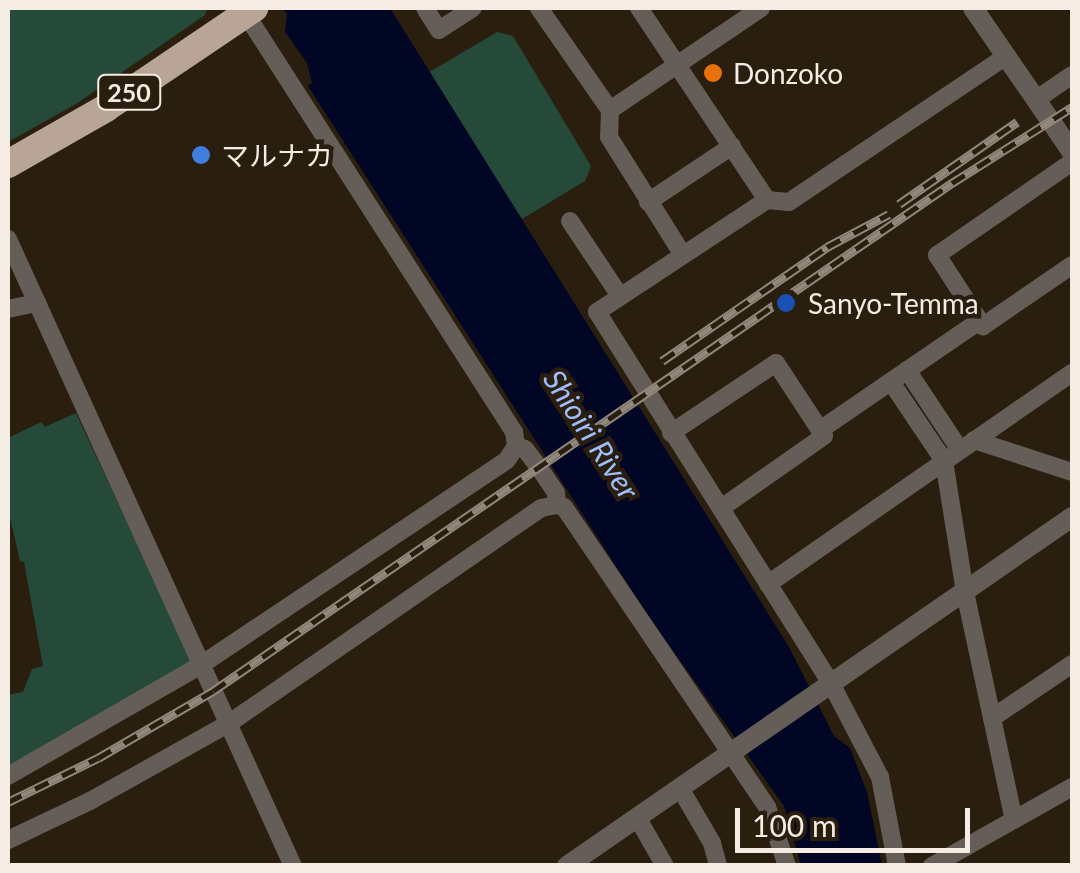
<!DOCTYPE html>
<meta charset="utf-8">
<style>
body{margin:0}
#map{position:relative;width:1080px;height:873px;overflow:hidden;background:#2a1e0f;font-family:Lato,"Noto Sans JP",sans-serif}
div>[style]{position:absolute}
.green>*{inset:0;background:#264a3a}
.water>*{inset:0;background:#010625}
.minor>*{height:18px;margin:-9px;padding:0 9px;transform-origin:9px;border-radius:9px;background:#655d57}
.tertiary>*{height:20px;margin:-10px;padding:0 10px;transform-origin:10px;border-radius:10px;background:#655d57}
.trunk>*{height:28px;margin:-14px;padding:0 14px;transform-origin:14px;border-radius:14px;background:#b8a598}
.rail>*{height:9px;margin-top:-4.5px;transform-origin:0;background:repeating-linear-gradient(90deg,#2a1e0f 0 15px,#91877b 0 30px);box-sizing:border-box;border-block:2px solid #91877b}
.dots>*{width:28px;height:28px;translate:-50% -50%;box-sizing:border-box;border:5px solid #2a1e0f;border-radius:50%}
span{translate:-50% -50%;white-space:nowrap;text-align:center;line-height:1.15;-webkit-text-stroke:9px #2a1e0f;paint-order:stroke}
.shield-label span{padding:2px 8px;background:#2a1e0f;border:2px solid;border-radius:8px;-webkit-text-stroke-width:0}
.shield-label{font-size:25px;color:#f5ede3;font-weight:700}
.poi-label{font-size:28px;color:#f5ede3}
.left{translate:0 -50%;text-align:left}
.water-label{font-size:30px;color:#9fbefe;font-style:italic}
.frame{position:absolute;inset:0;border:10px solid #f5ede3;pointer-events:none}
.scale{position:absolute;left:735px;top:808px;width:235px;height:45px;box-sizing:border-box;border:5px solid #f5ede3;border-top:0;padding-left:12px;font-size:30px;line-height:35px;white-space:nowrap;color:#f5ede3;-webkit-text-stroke:8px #2a1e0f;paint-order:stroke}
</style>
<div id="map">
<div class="green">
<div style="clip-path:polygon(8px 8px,207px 8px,205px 15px,76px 104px,8px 142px)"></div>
<div style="clip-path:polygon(497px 32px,513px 36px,591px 166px,585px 181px,522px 219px,428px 73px)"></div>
<div style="clip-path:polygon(76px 413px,191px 660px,187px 669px,8px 767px,8px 695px,23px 692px,32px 669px,43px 666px,24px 562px,20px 561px,8px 509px,8px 438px,41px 422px,45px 427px)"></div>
</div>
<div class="water">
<div style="clip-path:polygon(282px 8px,390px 8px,789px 647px,834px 736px,850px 748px,867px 792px,882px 865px,801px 865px,784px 806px,646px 613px,308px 86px,312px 83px,307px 63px,285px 32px,287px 14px)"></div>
</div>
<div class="minor">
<div style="left:425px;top:8px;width:26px;rotate:58deg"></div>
<div style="left:439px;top:30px;width:40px;rotate:-32.9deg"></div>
<div style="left:539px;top:8px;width:124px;rotate:55.2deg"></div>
<div style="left:610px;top:110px;width:27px;rotate:92deg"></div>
<div style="left:609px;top:137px;width:139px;rotate:57.9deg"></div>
<div style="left:639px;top:8px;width:231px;rotate:56.3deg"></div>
<div style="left:1037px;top:99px;width:42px;rotate:-34.4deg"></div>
<div style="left:610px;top:110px;width:182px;rotate:-34deg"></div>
<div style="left:1072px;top:162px;width:164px;rotate:145.4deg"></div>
<div style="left:937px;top:255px;width:85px;rotate:57.1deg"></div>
<div style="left:983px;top:326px;width:108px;rotate:-34.4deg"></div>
<div style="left:648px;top:202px;width:101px;rotate:-33.7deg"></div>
<div style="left:570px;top:221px;width:90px;rotate:56.3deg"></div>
<div style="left:8px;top:239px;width:689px;rotate:65.56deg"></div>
<div style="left:8px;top:309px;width:30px;rotate:-12deg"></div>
<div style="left:907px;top:370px;width:96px;rotate:56.5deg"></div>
<div style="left:891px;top:382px;width:95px;rotate:56.1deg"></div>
<div style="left:944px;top:461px;width:133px;rotate:80.9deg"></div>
<div style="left:965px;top:592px;width:233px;rotate:77.9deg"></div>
<div style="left:820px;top:430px;width:193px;rotate:-34.4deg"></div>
<div style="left:671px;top:433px;width:126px;rotate:-33.7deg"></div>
<div style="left:776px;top:363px;width:87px;rotate:56.7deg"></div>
<div style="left:824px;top:436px;width:126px;rotate:145deg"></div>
<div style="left:974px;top:440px;width:103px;rotate:18.1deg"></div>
<div style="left:516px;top:446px;width:9px;rotate:18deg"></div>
<div style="left:525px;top:449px;width:25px;rotate:53deg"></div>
<div style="left:540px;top:469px;width:29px;rotate:56deg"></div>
<div style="left:556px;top:493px;width:12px;rotate:85deg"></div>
<div style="left:557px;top:505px;width:7px;rotate:16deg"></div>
<div style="left:564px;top:507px;width:362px;rotate:55.9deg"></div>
<div style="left:767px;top:807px;width:62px;rotate:71.3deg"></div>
<div style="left:768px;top:584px;width:370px;rotate:-34.8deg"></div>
<div style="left:992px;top:718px;width:97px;rotate:-34deg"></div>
<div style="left:8px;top:776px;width:223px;rotate:-29.9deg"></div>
<div style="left:201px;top:665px;width:368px;rotate:-33.8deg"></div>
<div style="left:507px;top:460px;width:17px;rotate:-57deg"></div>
<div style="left:516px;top:446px;width:14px;rotate:-98deg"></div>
<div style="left:514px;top:432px;width:504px;rotate:-122.68deg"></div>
<div style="left:680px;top:788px;width:64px;rotate:59.8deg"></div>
<div style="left:712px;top:843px;width:24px;rotate:75deg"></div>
<div style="left:637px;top:817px;width:56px;rotate:60.3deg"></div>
<div style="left:8px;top:840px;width:91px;rotate:-25.4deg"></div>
<div style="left:90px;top:801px;width:158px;rotate:-29.2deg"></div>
<div style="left:228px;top:724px;width:380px;rotate:-34.6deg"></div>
<div style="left:541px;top:508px;width:16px;rotate:-11deg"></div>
<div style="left:897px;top:866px;width:91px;rotate:-100.8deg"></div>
<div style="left:880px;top:777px;width:104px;rotate:-117.6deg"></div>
<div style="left:832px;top:685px;width:441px;rotate:-122.2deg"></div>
<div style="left:597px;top:312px;width:204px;rotate:-33.4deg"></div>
<div style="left:767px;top:200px;width:22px;rotate:5deg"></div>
<div style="left:789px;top:202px;width:262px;rotate:-33.9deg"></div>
<div style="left:932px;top:866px;width:161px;rotate:-29.4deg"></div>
</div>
<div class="tertiary">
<div style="left:973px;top:8px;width:175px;rotate:55.5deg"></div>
<div style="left:567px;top:866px;width:614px;rotate:-34.65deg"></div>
</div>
<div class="trunk">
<div style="left:8px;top:164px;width:113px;rotate:-29.7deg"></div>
<div style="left:106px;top:108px;width:179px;rotate:-34deg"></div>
</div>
<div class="rail">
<div style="left:899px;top:204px;width:144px;rotate:-34.8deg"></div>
<div style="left:662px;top:361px;width:201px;rotate:-34.6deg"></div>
<div style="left:827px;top:247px;width:70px;rotate:-28deg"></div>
<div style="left:8px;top:802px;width:100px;rotate:-26.1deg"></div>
<div style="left:98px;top:758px;width:133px;rotate:-30.2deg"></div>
<div style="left:213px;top:691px;width:897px;rotate:-34.51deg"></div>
<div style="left:952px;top:183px;width:142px;rotate:-32.3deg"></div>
</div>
<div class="dots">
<div style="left:713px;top:73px;background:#e8710a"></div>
<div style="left:201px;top:155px;background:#3f7fe0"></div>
<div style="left:786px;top:303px;background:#1a4fb4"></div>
</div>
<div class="shield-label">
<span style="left:129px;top:92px">250</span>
</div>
<div class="poi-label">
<span class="left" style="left:733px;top:73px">Donzoko</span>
<span class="left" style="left:221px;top:155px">マルナカ</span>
<span class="left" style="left:808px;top:303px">Sanyo-Temma</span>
</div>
<div class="water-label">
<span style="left:592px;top:434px;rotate:57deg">Shioiri River</span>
</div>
<div class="frame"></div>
<div class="scale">100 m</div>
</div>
